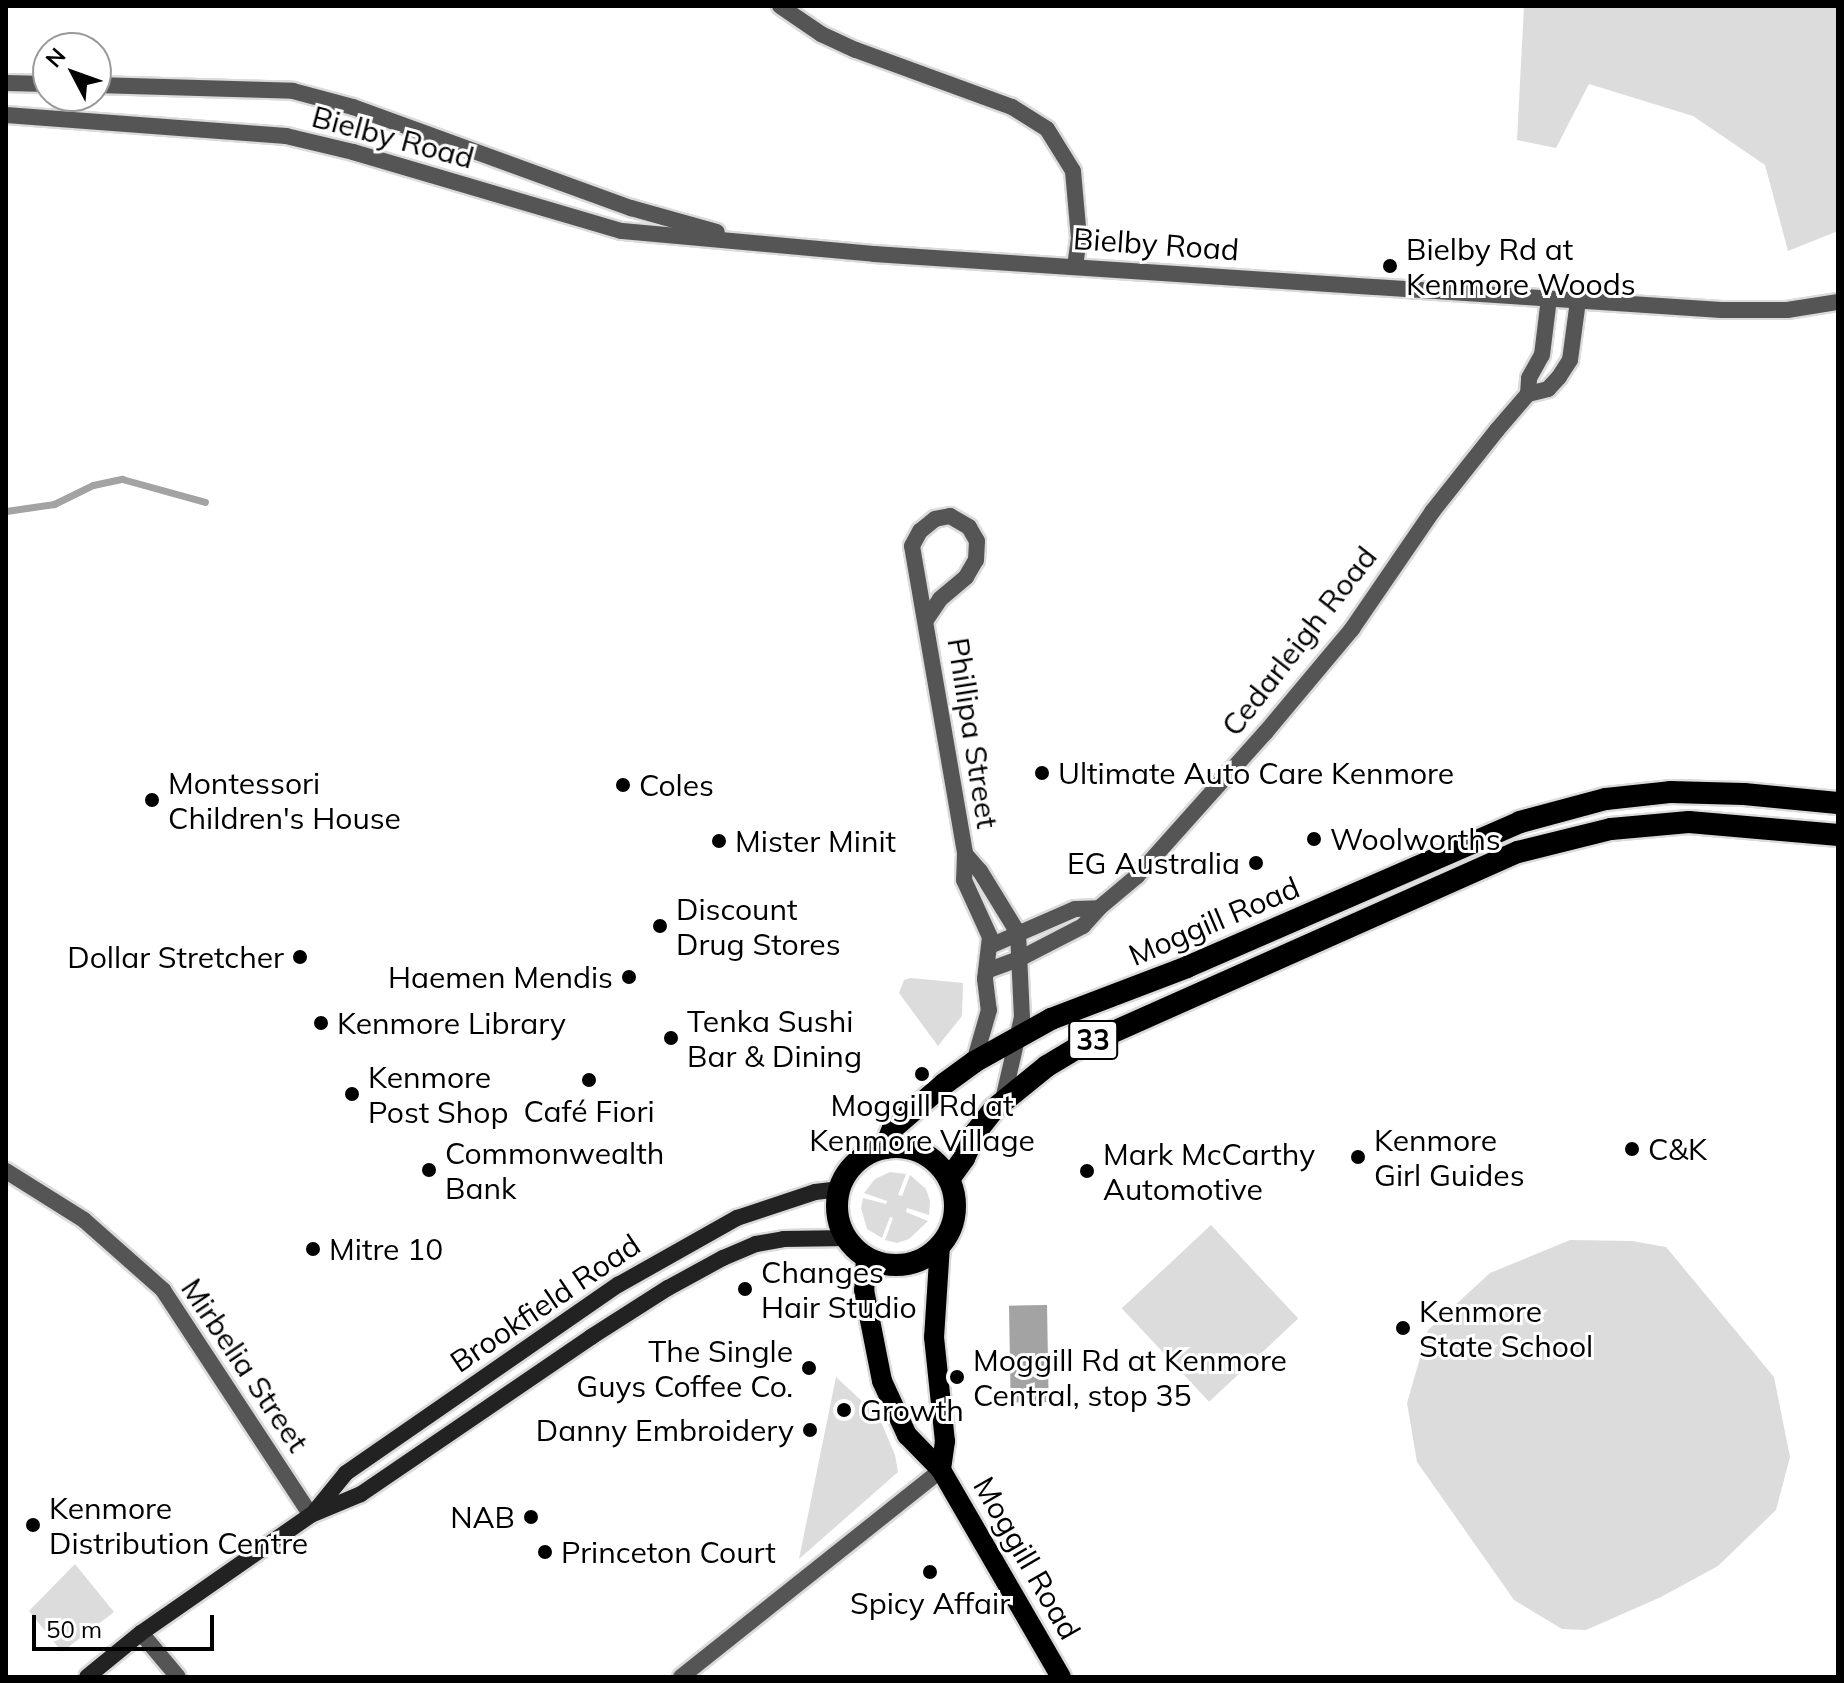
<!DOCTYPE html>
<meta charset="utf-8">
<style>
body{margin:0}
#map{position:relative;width:1844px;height:1683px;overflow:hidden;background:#fff;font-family:Mulish,sans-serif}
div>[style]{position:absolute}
.green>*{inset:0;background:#dcdcdc;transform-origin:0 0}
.water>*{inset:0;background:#a3a3a3;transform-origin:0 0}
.stream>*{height:7px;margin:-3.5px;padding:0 3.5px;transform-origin:3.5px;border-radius:3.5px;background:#a3a3a3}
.roads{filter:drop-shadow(2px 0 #dbdbdb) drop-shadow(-2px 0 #dbdbdb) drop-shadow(0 2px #dbdbdb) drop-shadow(0 -2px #dbdbdb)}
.minor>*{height:16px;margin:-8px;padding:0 8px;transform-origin:8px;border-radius:8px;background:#555}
.tertiary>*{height:16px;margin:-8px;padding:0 8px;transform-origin:8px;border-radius:8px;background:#555}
.secondary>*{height:16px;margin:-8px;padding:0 8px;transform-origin:8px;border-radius:8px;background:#222}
.primary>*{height:20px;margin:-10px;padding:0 10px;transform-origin:10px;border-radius:10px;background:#000}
.trunk>*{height:22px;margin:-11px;padding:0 11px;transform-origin:11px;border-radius:11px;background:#000}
.trunk>.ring{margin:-11px;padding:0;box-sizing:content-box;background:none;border:22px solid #000;border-radius:50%}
.dots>*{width:22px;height:22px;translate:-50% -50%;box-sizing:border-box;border:4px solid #fff;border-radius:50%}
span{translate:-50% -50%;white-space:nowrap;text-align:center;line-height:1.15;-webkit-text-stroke:6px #fff;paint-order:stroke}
.shield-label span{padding:2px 6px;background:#fff;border:2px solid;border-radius:6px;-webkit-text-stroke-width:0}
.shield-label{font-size:28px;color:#000;font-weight:700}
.street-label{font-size:30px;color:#000}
.poi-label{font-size:30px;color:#000}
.left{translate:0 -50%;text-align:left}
.right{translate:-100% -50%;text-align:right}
.frame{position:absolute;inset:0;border:8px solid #000;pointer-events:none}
.north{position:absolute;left:32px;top:32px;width:80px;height:80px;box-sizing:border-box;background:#fff;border:2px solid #999;border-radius:50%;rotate:311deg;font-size:22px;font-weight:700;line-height:32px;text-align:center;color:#000}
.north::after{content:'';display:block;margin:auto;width:28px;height:36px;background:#000;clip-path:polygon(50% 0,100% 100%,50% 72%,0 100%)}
.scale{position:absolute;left:32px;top:1615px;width:182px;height:36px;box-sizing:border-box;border:4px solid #000;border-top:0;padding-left:10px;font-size:24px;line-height:28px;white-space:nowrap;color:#000;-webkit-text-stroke:6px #fff;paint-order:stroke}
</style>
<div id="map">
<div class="green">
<div style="clip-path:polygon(1524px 6px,1838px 6px,1838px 231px,1788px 251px,1765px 165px,1693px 116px,1589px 84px,1556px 148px,1517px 140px)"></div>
<div style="clip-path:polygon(911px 978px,963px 983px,962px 1016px,938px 1046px,899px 993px,904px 980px)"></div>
<div style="clip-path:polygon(890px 1172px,906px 1174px,898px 1195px,902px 1196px,910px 1175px,926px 1189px,930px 1201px,929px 1215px,907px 1208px,906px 1212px,928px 1221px,909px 1239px,897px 1243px,885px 1240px,893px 1218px,890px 1217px,882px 1238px,867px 1229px,861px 1208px,863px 1198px,886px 1204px,887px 1201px,864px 1193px,875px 1179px)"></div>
<div style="left:1211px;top:1225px;width:128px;height:122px;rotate:47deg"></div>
<div style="clip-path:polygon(1570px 1240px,1632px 1241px,1666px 1247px,1774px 1377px,1790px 1457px,1776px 1510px,1718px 1566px,1661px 1597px,1586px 1630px,1562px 1629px,1514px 1600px,1417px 1462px,1407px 1403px,1428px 1330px,1490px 1273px)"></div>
<div style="clip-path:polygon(836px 1377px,879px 1417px,895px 1455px,898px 1472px,799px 1559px)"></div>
<div style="clip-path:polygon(75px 1564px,114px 1612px,62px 1652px,29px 1611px)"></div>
</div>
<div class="water">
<div style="left:1047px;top:1305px;width:97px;height:38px;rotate:89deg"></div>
</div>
<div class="stream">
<div style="left:6px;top:511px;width:49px;rotate:-8.3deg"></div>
<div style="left:54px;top:504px;width:43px;rotate:-26deg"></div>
<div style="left:93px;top:485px;width:30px;rotate:-12deg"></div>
<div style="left:122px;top:479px;width:86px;rotate:15.5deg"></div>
</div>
<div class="roads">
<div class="minor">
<div style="left:780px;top:6px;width:50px;rotate:34.3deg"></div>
<div style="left:821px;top:34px;width:38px;rotate:25deg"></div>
<div style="left:856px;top:50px;width:166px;rotate:20.1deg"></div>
<div style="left:1012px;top:107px;width:41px;rotate:32.2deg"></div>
<div style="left:1047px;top:129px;width:49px;rotate:58.2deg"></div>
<div style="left:1073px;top:171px;width:67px;rotate:84.9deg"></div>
<div style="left:1079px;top:238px;width:28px;rotate:98deg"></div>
<div style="left:1528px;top:394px;width:16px;rotate:-86deg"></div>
<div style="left:1529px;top:378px;width:26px;rotate:-61deg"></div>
<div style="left:1542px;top:355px;width:57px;rotate:-83deg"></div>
<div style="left:926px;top:620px;width:25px;rotate:-56deg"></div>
<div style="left:940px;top:599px;width:34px;rotate:-40deg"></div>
<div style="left:966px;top:577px;width:20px;rotate:-60deg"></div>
<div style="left:976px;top:560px;width:19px;rotate:-87deg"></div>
<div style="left:977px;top:541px;width:16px;rotate:-120deg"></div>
<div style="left:969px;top:527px;width:22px;rotate:-150deg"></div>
<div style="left:950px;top:516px;width:15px;rotate:169deg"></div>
<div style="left:935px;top:519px;width:19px;rotate:141deg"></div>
<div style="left:920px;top:531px;width:17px;rotate:118deg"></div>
<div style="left:912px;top:546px;width:313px;rotate:80.2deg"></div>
<div style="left:965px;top:854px;width:26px;rotate:92deg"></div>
<div style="left:964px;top:880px;width:63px;rotate:65.5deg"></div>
<div style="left:990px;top:937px;width:42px;rotate:96.8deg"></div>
<div style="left:985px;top:979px;width:31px;rotate:83deg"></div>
<div style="left:989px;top:1010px;width:54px;rotate:106.1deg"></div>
<div style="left:965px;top:854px;width:23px;rotate:49deg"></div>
<div style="left:980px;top:871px;width:73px;rotate:58.5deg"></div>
<div style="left:1018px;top:933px;width:84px;rotate:87.3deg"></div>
<div style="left:1022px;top:1017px;width:85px;rotate:102.9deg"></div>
<div style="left:990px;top:946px;width:93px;rotate:-23.5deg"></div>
<div style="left:1075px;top:909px;width:24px;rotate:-2deg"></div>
<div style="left:986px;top:971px;width:37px;rotate:-20deg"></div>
<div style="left:1021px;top:958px;width:70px;rotate:-27.3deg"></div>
<div style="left:1083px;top:926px;width:24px;rotate:-48deg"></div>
<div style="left:1099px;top:908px;width:50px;rotate:-40.1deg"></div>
<div style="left:1137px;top:876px;width:192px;rotate:-48.2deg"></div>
<div style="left:1265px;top:733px;width:136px;rotate:-50.1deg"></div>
<div style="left:1352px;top:629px;width:142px;rotate:-55.6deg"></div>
<div style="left:1432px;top:512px;width:105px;rotate:-51.6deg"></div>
<div style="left:1497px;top:430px;width:48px;rotate:-49.3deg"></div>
<div style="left:1528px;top:394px;width:21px;rotate:-14deg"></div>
<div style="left:1548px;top:389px;width:16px;rotate:-47deg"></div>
<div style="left:1559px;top:377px;width:20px;rotate:-57deg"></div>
<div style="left:1570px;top:360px;width:60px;rotate:-82.3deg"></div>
<div style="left:6px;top:1171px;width:92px;rotate:32.1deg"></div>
<div style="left:84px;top:1220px;width:106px;rotate:41.5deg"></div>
<div style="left:163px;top:1290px;width:269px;rotate:56.7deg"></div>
<div style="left:141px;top:1633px;width:57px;rotate:49.9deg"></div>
<div style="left:681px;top:1677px;width:332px;rotate:-38.5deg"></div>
</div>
<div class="tertiary">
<div style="left:6px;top:83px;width:42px;rotate:1.4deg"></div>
<div style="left:96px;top:85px;width:197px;rotate:1.7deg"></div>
<div style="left:293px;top:91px;width:62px;rotate:14.9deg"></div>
<div style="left:353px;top:107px;width:296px;rotate:20deg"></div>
<div style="left:631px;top:208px;width:89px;rotate:15.6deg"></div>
<div style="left:6px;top:115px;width:281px;rotate:4.3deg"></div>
<div style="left:286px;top:136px;width:69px;rotate:13.4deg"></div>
<div style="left:353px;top:152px;width:280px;rotate:16.4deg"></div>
<div style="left:622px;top:231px;width:253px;rotate:5.2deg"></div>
<div style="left:874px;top:254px;width:849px;rotate:3.78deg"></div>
<div style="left:1721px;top:310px;width:66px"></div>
<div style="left:1787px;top:310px;width:52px;rotate:-8.9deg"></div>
</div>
<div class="secondary">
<div style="left:315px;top:1511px;width:49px;rotate:-50.8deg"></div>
<div style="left:346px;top:1473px;width:331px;rotate:-34.7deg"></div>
<div style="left:618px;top:1285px;width:137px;rotate:-29.4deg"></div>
<div style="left:737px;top:1218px;width:82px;rotate:-18.4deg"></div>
<div style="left:815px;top:1192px;width:25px;rotate:-7deg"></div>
<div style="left:87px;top:1677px;width:70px;rotate:-39.2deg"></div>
<div style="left:141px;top:1633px;width:207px;rotate:-34.8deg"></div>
<div style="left:311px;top:1515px;width:54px;rotate:-22.8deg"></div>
<div style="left:361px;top:1494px;width:278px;rotate:-34.3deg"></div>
<div style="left:591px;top:1337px;width:91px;rotate:-32.5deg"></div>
<div style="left:668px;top:1288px;width:63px;rotate:-28.6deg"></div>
<div style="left:723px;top:1258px;width:36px;rotate:-23deg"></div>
<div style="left:756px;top:1244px;width:27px;rotate:-10deg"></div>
<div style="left:783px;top:1239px;width:64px;rotate:-0.9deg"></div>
</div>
<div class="primary">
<div style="left:940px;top:1245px;width:92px;rotate:93.7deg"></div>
<div style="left:934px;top:1337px;width:105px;rotate:84deg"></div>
<div style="left:945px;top:1441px;width:29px;rotate:98deg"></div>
<div style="left:866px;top:1257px;width:33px;rotate:93deg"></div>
<div style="left:864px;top:1290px;width:93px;rotate:78.8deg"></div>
<div style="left:882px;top:1381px;width:60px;rotate:65.2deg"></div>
<div style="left:907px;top:1435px;width:49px;rotate:45.8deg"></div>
<div style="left:941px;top:1470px;width:239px;rotate:59.9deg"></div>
</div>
<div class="trunk">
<div class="ring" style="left:837px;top:1147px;width:96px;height:96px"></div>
<div style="left:885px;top:1148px;width:22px;rotate:-68deg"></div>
<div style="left:893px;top:1128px;width:67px;rotate:-40.8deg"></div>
<div style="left:944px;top:1084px;width:37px;rotate:-36deg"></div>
<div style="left:974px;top:1062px;width:88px;rotate:-29.2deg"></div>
<div style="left:1051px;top:1019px;width:146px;rotate:-20.9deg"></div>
<div style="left:1187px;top:967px;width:363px;rotate:-23.5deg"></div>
<div style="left:1520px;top:822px;width:89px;rotate:-15deg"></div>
<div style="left:1606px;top:799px;width:64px;rotate:-6.2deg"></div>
<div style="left:1670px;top:792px;width:74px;rotate:1.5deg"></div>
<div style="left:1744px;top:794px;width:94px;rotate:5.5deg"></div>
<div style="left:949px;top:1179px;width:26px;rotate:-54deg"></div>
<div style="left:964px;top:1158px;width:29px;rotate:-65deg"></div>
<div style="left:976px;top:1132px;width:29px;rotate:-52deg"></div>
<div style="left:994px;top:1109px;width:68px;rotate:-39.1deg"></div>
<div style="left:1047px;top:1066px;width:33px;rotate:-31deg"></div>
<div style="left:1075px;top:1049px;width:485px;rotate:-24deg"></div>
<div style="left:1518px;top:852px;width:96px;rotate:-13.9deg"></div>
<div style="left:1611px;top:829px;width:78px;rotate:-5.1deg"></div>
<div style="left:1689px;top:822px;width:150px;rotate:5deg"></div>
</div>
</div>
<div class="dots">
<div style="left:1390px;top:266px;background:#000"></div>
<div style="left:1042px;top:773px;background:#000"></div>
<div style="left:623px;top:785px;background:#000"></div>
<div style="left:152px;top:800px;background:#000"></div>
<div style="left:1314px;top:839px;background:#000"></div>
<div style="left:719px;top:841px;background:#000"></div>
<div style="left:1256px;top:863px;background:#000"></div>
<div style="left:660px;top:926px;background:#000"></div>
<div style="left:300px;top:957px;background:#000"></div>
<div style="left:629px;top:977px;background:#000"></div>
<div style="left:321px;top:1023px;background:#000"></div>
<div style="left:671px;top:1038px;background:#000"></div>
<div style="left:922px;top:1074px;background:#000"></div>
<div style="left:589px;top:1080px;background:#000"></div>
<div style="left:352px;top:1094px;background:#000"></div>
<div style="left:1632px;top:1149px;background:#000"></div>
<div style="left:1358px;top:1157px;background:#000"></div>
<div style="left:429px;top:1170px;background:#000"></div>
<div style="left:1087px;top:1171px;background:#000"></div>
<div style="left:313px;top:1249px;background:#000"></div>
<div style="left:745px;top:1289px;background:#000"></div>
<div style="left:1403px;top:1328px;background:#000"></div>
<div style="left:809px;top:1368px;background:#000"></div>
<div style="left:957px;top:1377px;background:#000"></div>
<div style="left:844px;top:1410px;background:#000"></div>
<div style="left:810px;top:1430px;background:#000"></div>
<div style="left:531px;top:1517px;background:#000"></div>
<div style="left:33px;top:1525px;background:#000"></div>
<div style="left:545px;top:1552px;background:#000"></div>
<div style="left:930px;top:1572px;background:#000"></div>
</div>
<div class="shield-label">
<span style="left:1093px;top:1040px">33</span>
</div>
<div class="street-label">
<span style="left:393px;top:137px;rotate:15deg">Bielby Road</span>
<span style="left:1156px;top:244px;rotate:4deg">Bielby Road</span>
<span style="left:1299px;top:641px;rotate:-52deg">Cedarleigh Road</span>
<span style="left:973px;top:733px;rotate:81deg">Phillipa Street</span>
<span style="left:1214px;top:921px;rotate:-23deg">Moggill Road</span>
<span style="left:545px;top:1303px;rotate:-34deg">Brookfield Road</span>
<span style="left:245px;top:1365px;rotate:56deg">Mirbelia Street</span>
<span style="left:1027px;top:1558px;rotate:60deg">Moggill Road</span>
</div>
<div class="poi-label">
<span class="left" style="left:1406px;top:266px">Bielby Rd at<br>Kenmore Woods</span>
<span class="left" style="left:1058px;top:773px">Ultimate Auto Care Kenmore</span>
<span class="left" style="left:168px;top:800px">Montessori<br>Children's House</span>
<span class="left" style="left:639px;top:785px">Coles</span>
<span class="left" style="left:1330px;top:839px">Woolworths</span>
<span class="left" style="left:735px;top:841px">Mister Minit</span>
<span class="right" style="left:1240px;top:863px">EG Australia</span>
<span class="left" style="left:676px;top:926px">Discount<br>Drug Stores</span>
<span class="right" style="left:284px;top:957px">Dollar Stretcher</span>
<span class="right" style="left:613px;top:977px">Haemen Mendis</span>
<span class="left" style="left:687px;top:1038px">Tenka Sushi<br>Bar &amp; Dining</span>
<span class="left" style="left:337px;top:1023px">Kenmore Library</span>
<span class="left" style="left:368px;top:1094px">Kenmore<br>Post Shop</span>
<span style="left:922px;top:1122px">Moggill Rd at<br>Kenmore Village</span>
<span style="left:589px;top:1111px">Café Fiori</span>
<span class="left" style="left:1374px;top:1157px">Kenmore<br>Girl Guides</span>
<span class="left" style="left:1648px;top:1149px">C&amp;K</span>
<span class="left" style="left:445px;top:1170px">Commonwealth<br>Bank</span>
<span class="left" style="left:1103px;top:1171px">Mark McCarthy<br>Automotive</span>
<span class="left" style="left:329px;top:1249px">Mitre 10</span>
<span class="left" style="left:761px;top:1289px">Changes<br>Hair Studio</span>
<span class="left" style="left:1419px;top:1328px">Kenmore<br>State School</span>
<span class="right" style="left:793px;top:1368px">The Single<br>Guys Coffee Co.</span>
<span class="left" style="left:973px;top:1377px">Moggill Rd at Kenmore<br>Central, stop 35</span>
<span class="left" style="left:860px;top:1410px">Growth</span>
<span class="right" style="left:794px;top:1430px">Danny Embroidery</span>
<span class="left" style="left:49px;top:1525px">Kenmore<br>Distribution Centre</span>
<span class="right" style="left:515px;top:1517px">NAB</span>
<span class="left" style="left:561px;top:1552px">Princeton Court</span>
<span style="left:930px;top:1603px">Spicy Affair</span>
</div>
<div class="frame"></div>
<div class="north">N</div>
<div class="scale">50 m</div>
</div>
